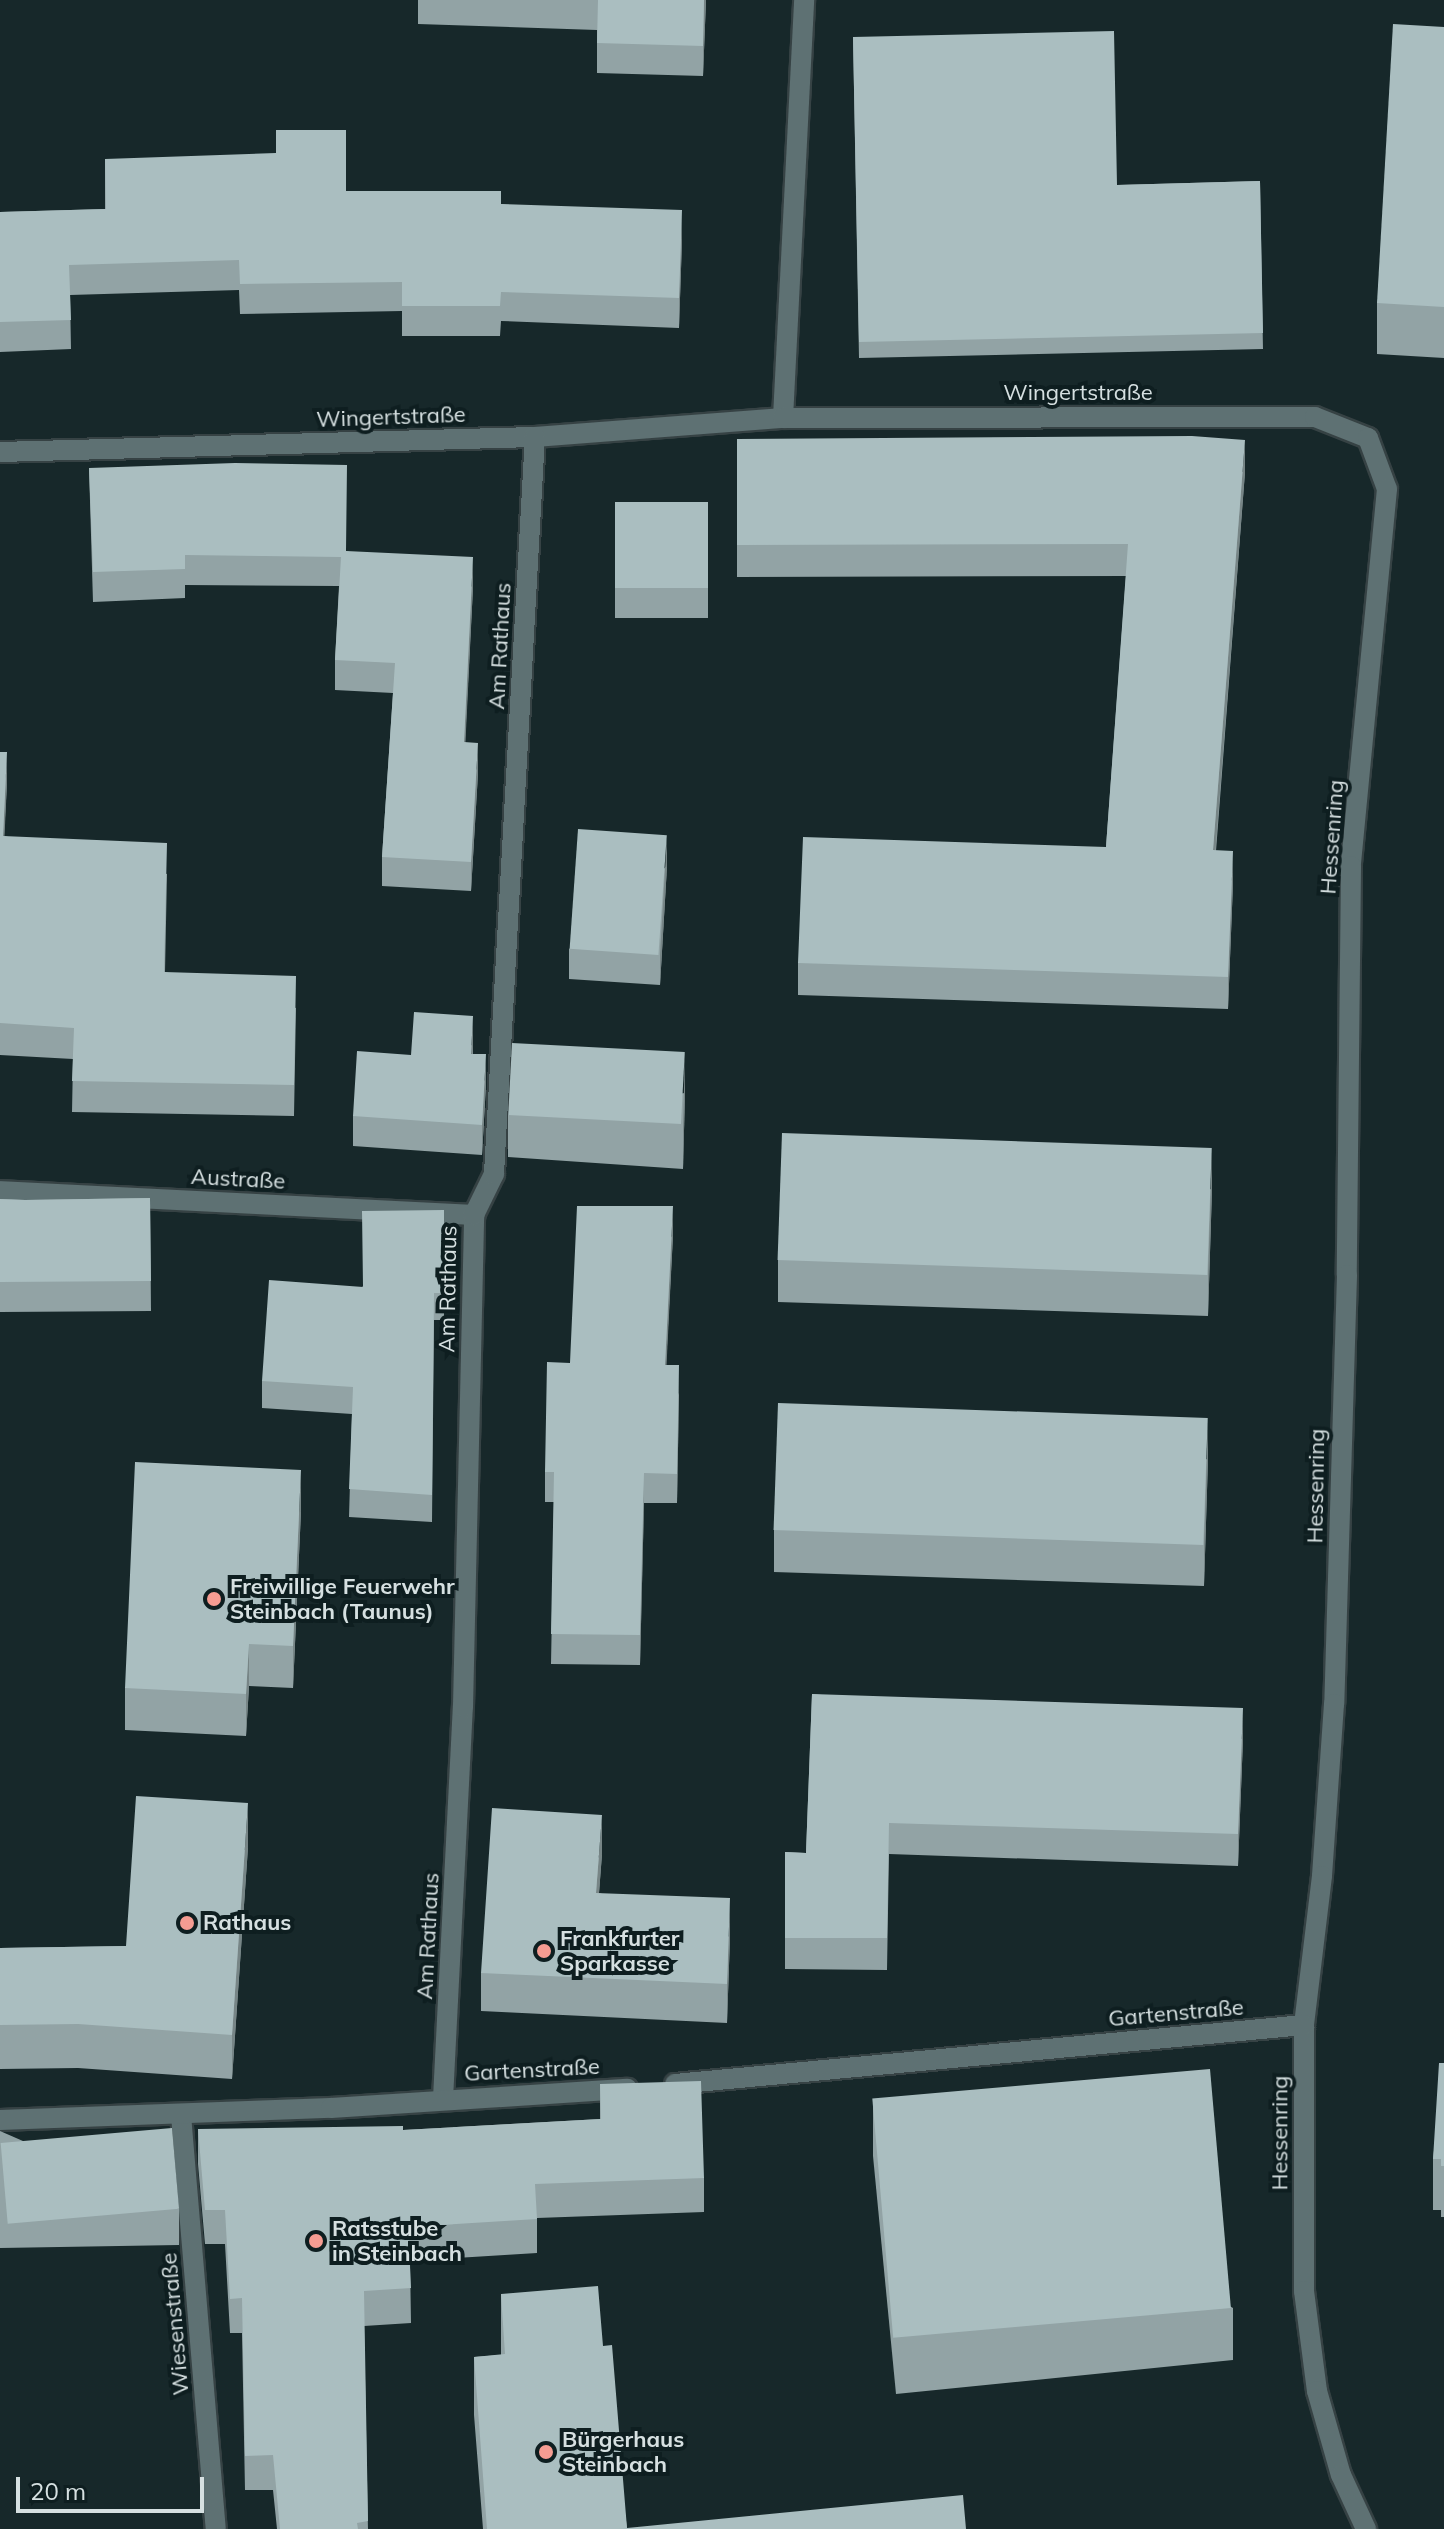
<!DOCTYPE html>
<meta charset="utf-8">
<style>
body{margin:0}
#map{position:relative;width:1444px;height:2529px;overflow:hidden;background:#17282a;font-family:Mulish,sans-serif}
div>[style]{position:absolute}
.roads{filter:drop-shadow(2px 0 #364244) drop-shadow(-2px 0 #364244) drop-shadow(0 2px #364244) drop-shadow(0 -2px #364244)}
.street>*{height:20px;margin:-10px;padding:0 10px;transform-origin:10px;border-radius:10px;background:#5e7173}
.wall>*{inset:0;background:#92a3a5;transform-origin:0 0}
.shaded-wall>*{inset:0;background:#778586}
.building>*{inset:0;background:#aabec0;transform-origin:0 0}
.dots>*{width:22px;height:22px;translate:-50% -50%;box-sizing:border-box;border:4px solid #0e1e20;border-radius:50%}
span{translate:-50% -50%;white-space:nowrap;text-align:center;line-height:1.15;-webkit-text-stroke:8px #0e1e20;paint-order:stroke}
.street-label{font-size:22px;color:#d6e0e1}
.poi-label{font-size:22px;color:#d6e0e1;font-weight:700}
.left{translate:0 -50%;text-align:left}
.scale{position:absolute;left:16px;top:2477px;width:188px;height:36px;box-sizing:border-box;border:4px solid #d6e0e1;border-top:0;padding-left:10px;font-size:24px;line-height:28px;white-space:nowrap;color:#d6e0e1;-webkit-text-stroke:6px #0e1e20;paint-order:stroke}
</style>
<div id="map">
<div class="roads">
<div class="street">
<div style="left:783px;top:418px;width:419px;rotate:-87.1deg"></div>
<div style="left:0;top:452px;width:535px;rotate:-1.61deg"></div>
<div style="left:535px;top:437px;width:249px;rotate:-4.4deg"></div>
<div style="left:783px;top:418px;width:532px;rotate:-0.11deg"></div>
<div style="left:1315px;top:417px;width:57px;rotate:21.6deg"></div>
<div style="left:1368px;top:438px;width:54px;rotate:69.6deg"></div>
<div style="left:1387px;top:489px;width:379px;rotate:95.5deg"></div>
<div style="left:1351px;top:866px;width:409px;rotate:90.6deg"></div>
<div style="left:1347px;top:1275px;width:429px;rotate:91.7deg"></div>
<div style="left:1334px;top:1704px;width:172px;rotate:94deg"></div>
<div style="left:1322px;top:1876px;width:150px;rotate:96.9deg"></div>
<div style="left:1304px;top:2025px;width:266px;rotate:90deg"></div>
<div style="left:1304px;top:2291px;width:101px;rotate:82.6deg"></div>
<div style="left:1317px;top:2391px;width:87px;rotate:74.1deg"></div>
<div style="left:1341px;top:2475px;width:60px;rotate:65.2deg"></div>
<div style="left:0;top:1191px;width:475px;rotate:2.9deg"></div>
<div style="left:675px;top:2084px;width:632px;rotate:-5.36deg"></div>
<div style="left:443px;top:2099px;width:393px;rotate:-87.1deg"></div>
<div style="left:463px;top:1707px;width:492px;rotate:-88.7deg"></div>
<div style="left:474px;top:1215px;width:46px;rotate:-64deg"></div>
<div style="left:494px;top:1174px;width:738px;rotate:-86.82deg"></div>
<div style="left:181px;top:2115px;width:415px;rotate:85.2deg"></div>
<div style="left:0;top:2120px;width:331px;rotate:-2.1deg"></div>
<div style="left:331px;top:2108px;width:297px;rotate:-3.7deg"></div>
</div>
</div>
<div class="wall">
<div style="clip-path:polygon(418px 0,706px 0,703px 76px,597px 73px,597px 30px,418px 24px)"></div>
<div style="clip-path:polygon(1444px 27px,1444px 358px,1377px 354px,1377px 303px)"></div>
<div style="clip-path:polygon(853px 37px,1117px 185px,1260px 181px,1263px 349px,859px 358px)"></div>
<div style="clip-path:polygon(105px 159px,346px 191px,501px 204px,682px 240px,679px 328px,501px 321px,500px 336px,402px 336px,402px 311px,240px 314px,239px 290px,70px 295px,71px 349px,0 352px,0 212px,105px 209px)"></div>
<div style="clip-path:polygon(737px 439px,1245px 472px,1216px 851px,1233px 883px,1228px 1009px,798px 995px,798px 963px,1106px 847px,1126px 576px,737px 577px)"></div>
<div style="clip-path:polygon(89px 468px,346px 551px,473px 587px,465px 742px,478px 773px,471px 891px,382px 886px,382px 857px,393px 693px,335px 690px,335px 660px,339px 586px,185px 585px,185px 598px,93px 602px)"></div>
<div style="left:615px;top:502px;width:93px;height:116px"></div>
<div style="clip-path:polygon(0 752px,7px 783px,4px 836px,167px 874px,165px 972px,296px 1008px,294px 1116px,72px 1112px,73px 1059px,0 1055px)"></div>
<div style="clip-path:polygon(667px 866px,660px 985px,569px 979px,569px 949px)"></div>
<div style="clip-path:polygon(473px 1045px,473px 1054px,486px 1084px,482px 1155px,353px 1146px,353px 1116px,411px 1055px)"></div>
<div style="clip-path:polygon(685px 1093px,683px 1169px,508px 1157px,508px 1115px)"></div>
<div style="clip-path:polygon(1212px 1189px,1208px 1316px,778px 1302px,778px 1260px)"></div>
<div style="clip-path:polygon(150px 1198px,151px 1311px,0 1312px,0 1199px,25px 1200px)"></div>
<div style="clip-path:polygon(444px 1210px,444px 1320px,434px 1320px,432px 1522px,349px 1517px,352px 1414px,262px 1408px,262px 1381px)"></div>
<div style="clip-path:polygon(673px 1235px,666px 1365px,679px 1395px,677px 1503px,644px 1503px,640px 1665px,551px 1664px,554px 1502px,545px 1502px,545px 1472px,570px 1363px)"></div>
<div style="clip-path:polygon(1208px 1459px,1204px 1586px,774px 1572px,774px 1530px)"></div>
<div style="clip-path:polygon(301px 1511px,293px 1688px,249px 1686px,246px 1736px,125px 1730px,125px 1688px)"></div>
<div style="clip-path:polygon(812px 1694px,1243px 1739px,1238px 1866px,889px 1854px,887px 1970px,785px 1969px,785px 1852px,806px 1853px)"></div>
<div style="clip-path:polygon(248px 1847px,232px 2079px,78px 2068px,0 2069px,0 1948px,126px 1946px)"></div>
<div style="clip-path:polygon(602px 1854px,599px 1893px,730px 1937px,727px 2023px,481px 2011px,481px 1973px)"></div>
<div style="clip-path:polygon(1444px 2063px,1444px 2217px,1441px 2217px,1441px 2210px,1433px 2210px,1433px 2159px)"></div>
<div style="clip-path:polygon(600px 2084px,704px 2178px,704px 2212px,537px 2218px,537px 2253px,410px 2261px,411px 2323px,364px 2326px,368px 2529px,277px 2529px,273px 2490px,245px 2490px,242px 2333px,230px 2333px,225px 2244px,205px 2244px,198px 2164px,198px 2129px,403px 2130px,600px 2119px)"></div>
<div style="clip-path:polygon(873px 2105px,1233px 2308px,1233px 2360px,896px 2394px,873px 2156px)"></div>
<div style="clip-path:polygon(0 2131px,179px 2209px,179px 2245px,0 2248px)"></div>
<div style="clip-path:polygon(501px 2294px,603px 2346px,627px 2528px,966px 2529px,483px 2529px,474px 2415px,474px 2357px,501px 2355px)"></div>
</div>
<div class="shaded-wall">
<div style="clip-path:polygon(704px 0,706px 0,703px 76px,703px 46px)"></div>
<div style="clip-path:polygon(682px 210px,682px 240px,679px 328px,679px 298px)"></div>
<div style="clip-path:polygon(1245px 440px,1245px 472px,1213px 882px,1213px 850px)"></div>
<div style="clip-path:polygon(473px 557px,473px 587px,464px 772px,464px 742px)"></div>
<div style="clip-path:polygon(478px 743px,478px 773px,471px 891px,471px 862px)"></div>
<div style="clip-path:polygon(7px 752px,7px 783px,3px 867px,3px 836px)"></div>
<div style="clip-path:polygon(667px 836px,667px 866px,660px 985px,660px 955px)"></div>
<div style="clip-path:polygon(1233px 851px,1233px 883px,1228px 1009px,1228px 977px)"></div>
<div style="clip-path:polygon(473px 1016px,473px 1045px,471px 1083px,471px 1054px)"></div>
<div style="clip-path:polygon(685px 1051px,685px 1093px,683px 1169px,683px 1127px)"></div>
<div style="clip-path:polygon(486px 1054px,486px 1084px,482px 1155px,482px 1125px)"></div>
<div style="clip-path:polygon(1212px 1147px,1212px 1189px,1208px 1316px,1208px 1274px)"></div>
<div style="clip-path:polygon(673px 1206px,673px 1235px,665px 1395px,665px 1365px)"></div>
<div style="clip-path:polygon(679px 1365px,679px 1395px,677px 1503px,677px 1474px)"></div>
<div style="clip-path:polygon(1208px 1418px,1208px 1459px,1204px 1586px,1204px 1545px)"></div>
<div style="clip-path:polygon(301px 1470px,301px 1511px,293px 1688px,293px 1646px)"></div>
<div style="clip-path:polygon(644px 1473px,644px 1503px,640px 1665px,640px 1635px)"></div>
<div style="clip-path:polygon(249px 1644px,249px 1686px,246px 1736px,246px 1694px)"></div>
<div style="clip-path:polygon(1243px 1708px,1243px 1739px,1238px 1866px,1238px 1834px)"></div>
<div style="clip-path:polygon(248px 1803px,248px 1847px,232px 2079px,232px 2035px)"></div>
<div style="clip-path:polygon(602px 1815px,602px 1854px,596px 1932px,596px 1893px)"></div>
<div style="clip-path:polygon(730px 1898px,730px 1937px,727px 2023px,727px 1984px)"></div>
</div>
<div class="building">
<div style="clip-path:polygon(587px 0,704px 0,703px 46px,597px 43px,598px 0)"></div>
<div style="clip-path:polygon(1393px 24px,1444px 27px,1444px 307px,1377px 303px)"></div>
<div style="clip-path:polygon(1114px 31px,1117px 185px,1260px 181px,1263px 333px,859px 342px,853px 37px)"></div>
<div style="clip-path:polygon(276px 130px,346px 130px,346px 191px,501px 191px,501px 204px,682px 210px,679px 298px,501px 292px,500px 306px,402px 306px,402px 282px,240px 284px,239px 260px,69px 265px,71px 320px,0 322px,0 212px,106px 209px,105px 159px,276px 153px)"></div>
<div style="clip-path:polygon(1192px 436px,1245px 440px,1213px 850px,1233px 851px,1228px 977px,798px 963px,803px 837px,1106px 847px,1128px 544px,737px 545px,737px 439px)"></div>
<div style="clip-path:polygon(235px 463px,347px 465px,346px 551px,473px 557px,464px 742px,478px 743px,471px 862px,382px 857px,395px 663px,335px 660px,341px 557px,185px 555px,185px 569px,93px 572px,89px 468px)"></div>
<div style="left:615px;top:502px;width:93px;height:86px"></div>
<div style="clip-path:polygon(0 752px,7px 752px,3px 836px,167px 843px,164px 972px,296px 976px,294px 1085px,72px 1081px,74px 1028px,0 1023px)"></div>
<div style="left:578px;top:829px;width:89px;height:120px;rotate:4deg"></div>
<div style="clip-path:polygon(414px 1012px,473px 1016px,471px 1054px,486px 1054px,482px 1125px,353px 1116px,357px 1051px,411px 1055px)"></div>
<div style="left:512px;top:1043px;width:173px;height:72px;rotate:3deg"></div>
<div style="left:782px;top:1133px;width:430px;height:127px;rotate:2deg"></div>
<div style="clip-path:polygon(150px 1198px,151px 1281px,0 1282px,0 1199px,25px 1200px)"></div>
<div style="clip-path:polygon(577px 1206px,673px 1206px,665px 1365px,679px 1365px,677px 1474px,644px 1473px,640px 1635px,551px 1634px,554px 1472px,545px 1472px,547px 1362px,570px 1363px)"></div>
<div style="clip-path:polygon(444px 1210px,444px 1293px,434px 1293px,432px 1495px,349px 1489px,353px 1387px,262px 1381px,269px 1280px,363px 1287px,362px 1211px)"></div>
<div style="left:778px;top:1403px;width:430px;height:127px;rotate:2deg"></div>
<div style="clip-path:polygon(135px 1462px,301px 1470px,293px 1646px,249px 1644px,246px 1694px,125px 1688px)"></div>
<div style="clip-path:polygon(812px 1694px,1243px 1708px,1238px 1834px,889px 1823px,887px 1938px,785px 1938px,785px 1852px,806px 1853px)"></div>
<div style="clip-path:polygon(136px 1796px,248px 1803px,232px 2035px,78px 2024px,0 2025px,0 1948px,126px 1946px)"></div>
<div style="clip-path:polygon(492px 1808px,602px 1815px,596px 1893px,730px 1898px,727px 1984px,481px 1973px)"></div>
<div style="clip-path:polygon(1439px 2063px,1444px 2063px,1444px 2166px,1441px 2166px,1441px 2159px,1433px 2159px)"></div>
<div style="left:1210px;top:2069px;width:240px;height:339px;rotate:85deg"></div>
<div style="clip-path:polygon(701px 2081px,704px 2178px,535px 2184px,537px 2219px,408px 2227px,411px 2288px,364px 2291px,368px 2521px,357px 2523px,358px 2529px,280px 2529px,273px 2455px,245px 2456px,242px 2298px,230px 2299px,225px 2210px,205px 2210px,198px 2129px,403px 2126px,403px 2130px,601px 2119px,600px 2084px)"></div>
<div style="left:172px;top:2128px;width:81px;height:172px;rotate:85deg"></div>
<div style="clip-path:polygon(598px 2286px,603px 2346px,612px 2345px,627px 2528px,963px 2495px,966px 2529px,487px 2529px,474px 2357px,505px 2354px,501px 2294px)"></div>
</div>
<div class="dots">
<div style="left:214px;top:1599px;background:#f59c92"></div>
<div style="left:187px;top:1923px;background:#f59c92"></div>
<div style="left:544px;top:1951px;background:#f59c92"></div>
<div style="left:316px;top:2241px;background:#f59c92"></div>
<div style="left:546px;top:2452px;background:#f59c92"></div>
</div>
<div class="street-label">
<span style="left:1078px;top:393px">Wingertstraße</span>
<span style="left:391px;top:417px;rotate:-2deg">Wingertstraße</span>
<span style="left:500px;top:646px;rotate:-87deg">Am Rathaus</span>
<span style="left:1332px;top:837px;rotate:-86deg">Hessenring</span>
<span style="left:238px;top:1179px;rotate:3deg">Austraße</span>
<span style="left:448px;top:1289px;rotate:-89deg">Am Rathaus</span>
<span style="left:1316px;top:1486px;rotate:-89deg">Hessenring</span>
<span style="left:428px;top:1936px;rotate:-87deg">Am Rathaus</span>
<span style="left:1176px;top:2013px;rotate:-5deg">Gartenstraße</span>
<span style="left:532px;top:2070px;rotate:-3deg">Gartenstraße</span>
<span style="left:1280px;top:2133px;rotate:-90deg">Hessenring</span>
<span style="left:175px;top:2324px;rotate:-95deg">Wiesenstraße</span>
</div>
<div class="poi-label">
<span class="left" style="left:230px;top:1599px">Freiwillige Feuerwehr<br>Steinbach (Taunus)</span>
<span class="left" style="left:203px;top:1923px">Rathaus</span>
<span class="left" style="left:560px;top:1951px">Frankfurter<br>Sparkasse</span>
<span class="left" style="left:332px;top:2241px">Ratsstube<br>in Steinbach</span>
<span class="left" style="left:562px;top:2452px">Bürgerhaus<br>Steinbach</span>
</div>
<div class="scale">20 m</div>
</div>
